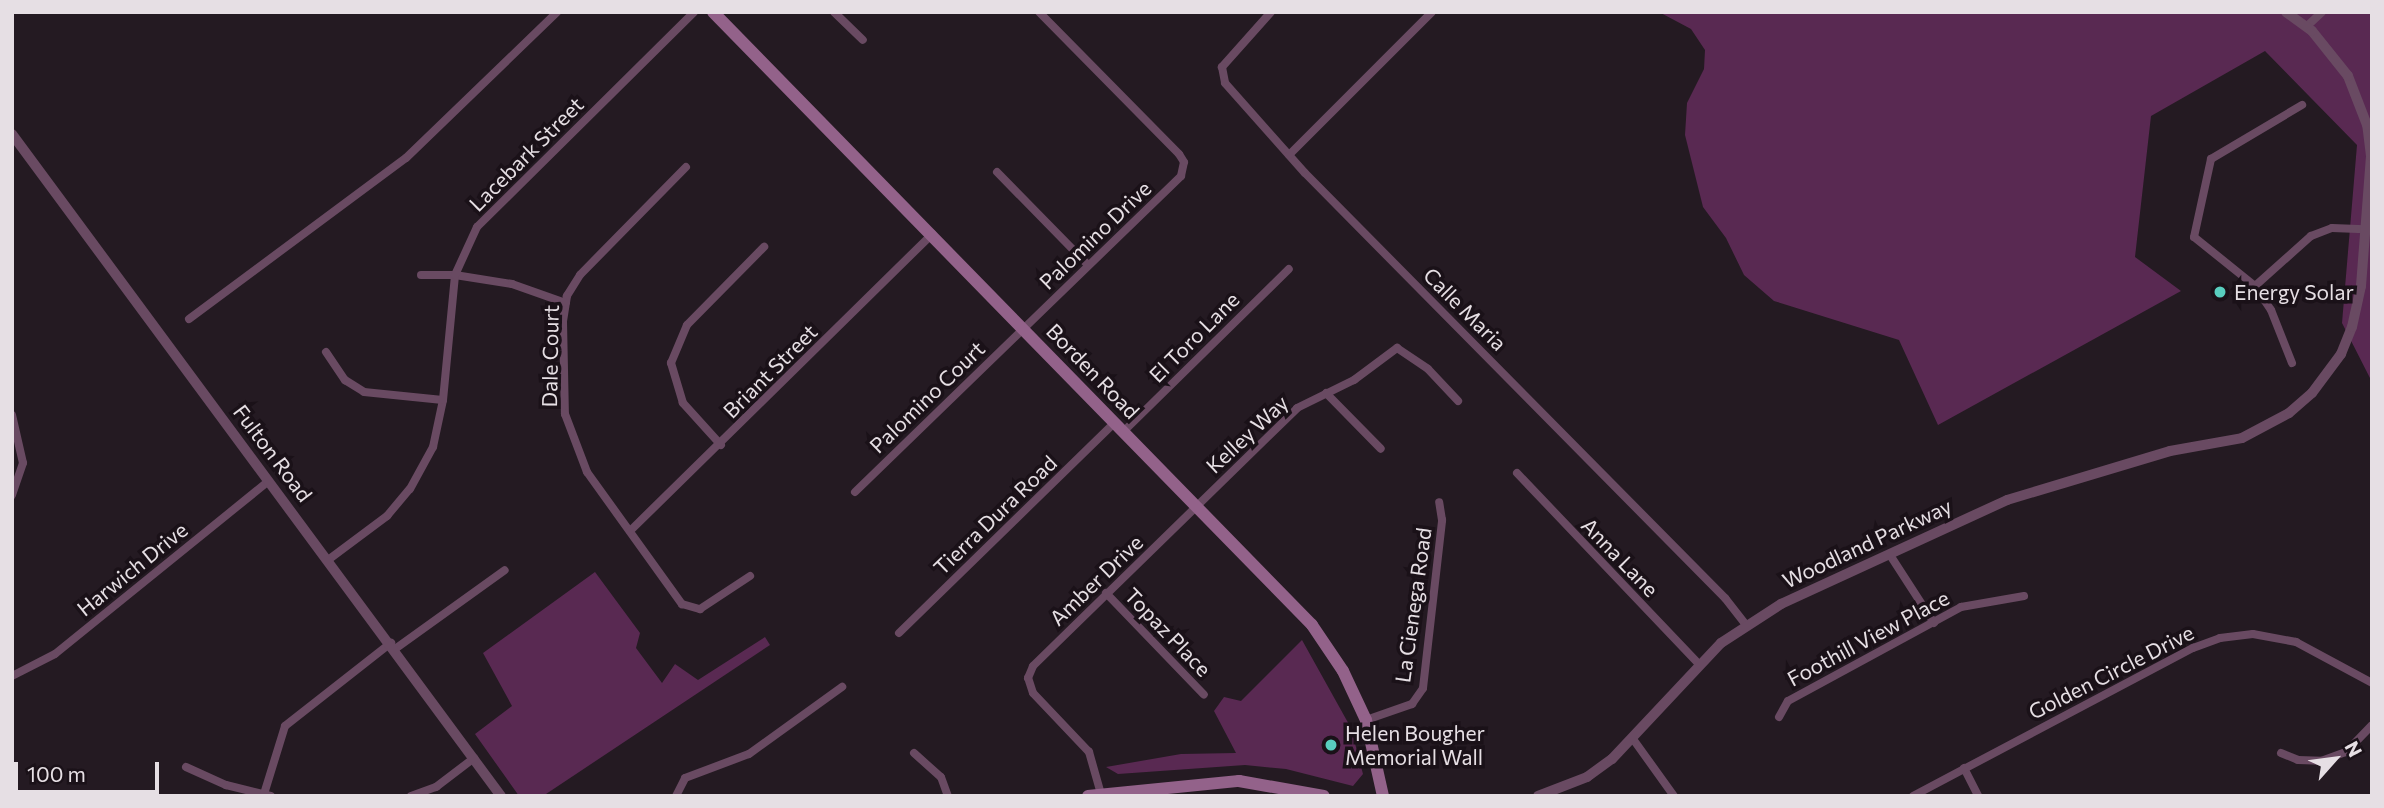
<!DOCTYPE html>
<style>
body{margin:0}
#map{position:relative;width:2384px;height:808px;overflow:hidden;background:#241a22;font-family:Commissioner,sans-serif}
div>[style]{position:absolute}
.green>*{inset:0;background:#592952}
.minor>*{height:8px;margin:-4px;padding:0 4px;transform-origin:4px;border-radius:4px;background:#694a62}
.tertiary>*{height:10px;margin:-5px;padding:0 5px;transform-origin:5px;border-radius:5px;background:#694a62}
.secondary>*{height:12px;margin:-6px;padding:0 6px;transform-origin:6px;border-radius:6px;background:#93628a}
.dots>*{width:19px;height:19px;translate:-50% -50%;box-sizing:border-box;border:4px solid #1a1118;border-radius:50%}
span{translate:-50% -50%;white-space:nowrap;text-align:center;line-height:1.15;-webkit-text-stroke:7px #1a1118;paint-order:stroke}
.street-label{font-size:21px;color:#e6dfe4}
.poi-label{font-size:21px;color:#e6dfe4}
.left{translate:0 -50%;text-align:left}
.frame{position:absolute;inset:0;border:14px solid #e6dfe4;pointer-events:none}
.north{position:absolute;left:2300px;top:724px;width:70px;height:70px;-webkit-text-stroke:5px #1a1118;paint-order:stroke;rotate:62deg;font-size:19px;font-weight:700;line-height:28px;text-align:center;color:#e6dfe4}
.north::after{content:'';display:block;margin:auto;width:24px;height:32px;background:#e6dfe4;clip-path:polygon(50% 0,100% 100%,50% 72%,0 100%)}
.scale{position:absolute;left:14px;top:762px;width:145px;height:32px;box-sizing:border-box;border:4px solid #e6dfe4;border-top:0;padding-left:9px;font-size:21px;line-height:24px;white-space:nowrap;color:#e6dfe4;-webkit-text-stroke:5px #1a1118;paint-order:stroke}
</style>
<div id="map">
<div class="green">
<div style="clip-path:polygon(1659px 12px,2372px 12px,2372px 382px,2342px 323px,2357px 145px,2265px 51px,2151px 116px,2135px 257px,2181px 291px,1938px 425px,1899px 340px,1774px 301px,1744px 275px,1726px 238px,1703px 207px,1685px 135px,1687px 103px,1704px 69px,1705px 50px,1691px 29px)"></div>
<div style="clip-path:polygon(595px 572px,640px 633px,636px 648px,662px 683px,675px 664px,698px 680px,765px 637px,770px 645px,543px 796px,519px 796px,475px 734px,512px 706px,483px 653px)"></div>
<div style="clip-path:polygon(1302px 640px,1351px 728px,1363px 774px,1353px 786px,1286px 769px,1245px 765px,1118px 774px,1106px 767px,1181px 754px,1236px 753px,1214px 711px,1224px 697px,1241px 701px)"></div>
</div>
<div class="minor">
<div style="left:834px;top:12px;width:40px;rotate:44deg"></div>
<div style="left:1271px;top:12px;width:74px;rotate:131.7deg"></div>
<div style="left:1222px;top:67px;width:16px;rotate:79deg"></div>
<div style="left:1225px;top:83px;width:120px;rotate:48.4deg"></div>
<div style="left:1305px;top:173px;width:598px;rotate:45.34deg"></div>
<div style="left:1725px;top:598px;width:33px;rotate:52deg"></div>
<div style="left:2306px;top:27px;width:22px;rotate:-43deg"></div>
<div style="left:1289px;top:155px;width:202px;rotate:-45deg"></div>
<div style="left:686px;top:167px;width:151px;rotate:134.5deg"></div>
<div style="left:580px;top:275px;width:25px;rotate:122deg"></div>
<div style="left:567px;top:296px;width:26px;rotate:99deg"></div>
<div style="left:563px;top:322px;width:92px;rotate:88.8deg"></div>
<div style="left:565px;top:414px;width:62px;rotate:69.2deg"></div>
<div style="left:587px;top:472px;width:163px;rotate:54.3deg"></div>
<div style="left:682px;top:604px;width:19px;rotate:16deg"></div>
<div style="left:700px;top:609px;width:60px;rotate:-33.4deg"></div>
<div style="left:997px;top:172px;width:130px;rotate:45.6deg"></div>
<div style="left:421px;top:275px;width:34px"></div>
<div style="left:455px;top:275px;width:58px;rotate:9deg"></div>
<div style="left:512px;top:284px;width:57px;rotate:19.4deg"></div>
<div style="left:2255px;top:286px;width:75px;rotate:-41.8deg"></div>
<div style="left:2311px;top:236px;width:22px;rotate:-21deg"></div>
<div style="left:2332px;top:228px;width:33px;rotate:2deg"></div>
<div style="left:189px;top:319px;width:270px;rotate:-36.6deg"></div>
<div style="left:406px;top:158px;width:210px;rotate:-44deg"></div>
<div style="left:326px;top:352px;width:34px;rotate:56deg"></div>
<div style="left:345px;top:380px;width:22px;rotate:32deg"></div>
<div style="left:364px;top:392px;width:79px;rotate:5.8deg"></div>
<div style="left:2292px;top:363px;width:57px;rotate:-111.6deg"></div>
<div style="left:2271px;top:310px;width:29px;rotate:-124deg"></div>
<div style="left:2255px;top:286px;width:78px;rotate:-141.2deg"></div>
<div style="left:2194px;top:237px;width:80px;rotate:-77.7deg"></div>
<div style="left:2211px;top:159px;width:106px;rotate:-30.7deg"></div>
<div style="left:1326px;top:393px;width:78px;rotate:45.5deg"></div>
<div style="left:12px;top:415px;width:49px;rotate:77.1deg"></div>
<div style="left:23px;top:463px;width:34px;rotate:109deg"></div>
<div style="left:1124px;top:431px;width:231px;rotate:-44.5deg"></div>
<div style="left:721px;top:445px;width:57px;rotate:-132.1deg"></div>
<div style="left:683px;top:403px;width:42px;rotate:-106.7deg"></div>
<div style="left:671px;top:363px;width:41px;rotate:-67.2deg"></div>
<div style="left:687px;top:325px;width:110px;rotate:-45.4deg"></div>
<div style="left:1517px;top:473px;width:264px;rotate:46.4deg"></div>
<div style="left:855px;top:492px;width:454px;rotate:-44.1deg"></div>
<div style="left:1181px;top:176px;width:14px;rotate:-78deg"></div>
<div style="left:1184px;top:162px;width:9px;rotate:-122deg"></div>
<div style="left:1179px;top:154px;width:199px;rotate:-134.6deg"></div>
<div style="left:630px;top:531px;width:424px;rotate:-44.5deg"></div>
<div style="left:1890px;top:555px;width:81px;rotate:57.1deg"></div>
<div style="left:328px;top:560px;width:74px;rotate:-36.7deg"></div>
<div style="left:387px;top:516px;width:35px;rotate:-50deg"></div>
<div style="left:410px;top:489px;width:48px;rotate:-61.3deg"></div>
<div style="left:433px;top:447px;width:48px;rotate:-78deg"></div>
<div style="left:443px;top:400px;width:126px;rotate:-84.5deg"></div>
<div style="left:455px;top:275px;width:53px;rotate:-65.4deg"></div>
<div style="left:477px;top:227px;width:305px;rotate:-44.7deg"></div>
<div style="left:1106px;top:593px;width:141px;rotate:46.1deg"></div>
<div style="left:899px;top:633px;width:302px;rotate:-44.3deg"></div>
<div style="left:395px;top:649px;width:135px;rotate:-35.7deg"></div>
<div style="left:12px;top:676px;width:48px;rotate:-27.1deg"></div>
<div style="left:55px;top:654px;width:275px;rotate:-39deg"></div>
<div style="left:1779px;top:717px;width:18px;rotate:-61deg"></div>
<div style="left:1788px;top:701px;width:197px;rotate:-28.5deg"></div>
<div style="left:1961px;top:607px;width:64px;rotate:-9.9deg"></div>
<div style="left:1366px;top:720px;width:49px;rotate:-19.2deg"></div>
<div style="left:1412px;top:704px;width:19px;rotate:-55deg"></div>
<div style="left:1423px;top:688px;width:169px;rotate:-83.5deg"></div>
<div style="left:1442px;top:520px;width:18px;rotate:-99deg"></div>
<div style="left:1633px;top:739px;width:70px;rotate:54.3deg"></div>
<div style="left:914px;top:753px;width:36px;rotate:42deg"></div>
<div style="left:941px;top:777px;width:20px;rotate:70deg"></div>
<div style="left:2281px;top:753px;width:18px;rotate:22deg"></div>
<div style="left:2298px;top:760px;width:23px;rotate:2deg"></div>
<div style="left:2321px;top:761px;width:27px;rotate:-20deg"></div>
<div style="left:2346px;top:752px;width:37px;rotate:-46deg"></div>
<div style="left:186px;top:767px;width:44px;rotate:24.2deg"></div>
<div style="left:226px;top:785px;width:46px;rotate:13.7deg"></div>
<div style="left:1964px;top:768px;width:31px;rotate:63deg"></div>
<div style="left:264px;top:794px;width:71px;rotate:-72.8deg"></div>
<div style="left:285px;top:726px;width:135px;rotate:-38.1deg"></div>
<div style="left:1101px;top:794px;width:44px;rotate:-105.9deg"></div>
<div style="left:1089px;top:752px;width:81px;rotate:-133.5deg"></div>
<div style="left:1033px;top:693px;width:16px;rotate:-108deg"></div>
<div style="left:1028px;top:678px;width:13px;rotate:-67deg"></div>
<div style="left:1033px;top:666px;width:369px;rotate:-44.3deg"></div>
<div style="left:1297px;top:408px;width:64px;rotate:-26.2deg"></div>
<div style="left:1354px;top:380px;width:54px;rotate:-36.7deg"></div>
<div style="left:1397px;top:348px;width:37px;rotate:34deg"></div>
<div style="left:1428px;top:369px;width:44px;rotate:46.8deg"></div>
<div style="left:411px;top:796px;width:27px;rotate:-20deg"></div>
<div style="left:436px;top:787px;width:48px;rotate:-37.3deg"></div>
<div style="left:676px;top:796px;width:20px;rotate:-63deg"></div>
<div style="left:685px;top:778px;width:68px;rotate:-20.6deg"></div>
<div style="left:749px;top:754px;width:115px;rotate:-35.8deg"></div>
<div style="left:1913px;top:796px;width:317px;rotate:-27.9deg"></div>
<div style="left:2193px;top:648px;width:29px;rotate:-20deg"></div>
<div style="left:2220px;top:638px;width:33px;rotate:-7deg"></div>
<div style="left:2253px;top:634px;width:44px;rotate:10.5deg"></div>
<div style="left:2296px;top:642px;width:86px;rotate:28.3deg"></div>
</div>
<div class="tertiary">
<div style="left:12px;top:134px;width:823px;rotate:53.55deg"></div>
<div style="left:1538px;top:796px;width:53px;rotate:-21.2deg"></div>
<div style="left:1587px;top:777px;width:31px;rotate:-36deg"></div>
<div style="left:1612px;top:759px;width:159px;rotate:-46.8deg"></div>
<div style="left:1721px;top:643px;width:72px;rotate:-33deg"></div>
<div style="left:1781px;top:604px;width:249px;rotate:-24.7deg"></div>
<div style="left:2007px;top:500px;width:170px;rotate:-16.7deg"></div>
<div style="left:2170px;top:451px;width:73px;rotate:-10.2deg"></div>
<div style="left:2242px;top:438px;width:53px;rotate:-28deg"></div>
<div style="left:2289px;top:413px;width:30px;rotate:-41deg"></div>
<div style="left:2312px;top:393px;width:49px;rotate:-53.4deg"></div>
<div style="left:2341px;top:354px;width:29px;rotate:-68deg"></div>
<div style="left:2352px;top:327px;width:42px;rotate:-77.6deg"></div>
<div style="left:2361px;top:286px;width:130px;rotate:-85.6deg"></div>
<div style="left:2371px;top:156px;width:31px;rotate:-97deg"></div>
<div style="left:2367px;top:125px;width:53px;rotate:-111.2deg"></div>
<div style="left:2348px;top:76px;width:58px;rotate:-128.7deg"></div>
<div style="left:2312px;top:31px;width:32px;rotate:-144deg"></div>
</div>
<div class="secondary">
<div style="left:713px;top:12px;width:857px;rotate:45.66deg"></div>
<div style="left:1312px;top:625px;width:55px;rotate:56deg"></div>
<div style="left:1343px;top:671px;width:54px;rotate:64.9deg"></div>
<div style="left:1366px;top:720px;width:78px;rotate:77.4deg"></div>
<div style="left:1088px;top:796px;width:152px;rotate:-5.7deg"></div>
<div style="left:1239px;top:781px;width:86px;rotate:10deg"></div>
</div>
<div class="dots">
<div style="left:2220px;top:292px;background:#59cebf"></div>
<div style="left:1331px;top:745px;background:#59cebf"></div>
</div>
<div class="street-label">
<span style="left:526px;top:154px;rotate:-45deg">Lacebark Street</span>
<span style="left:1095px;top:235px;rotate:-44deg">Palomino Drive</span>
<span style="left:1465px;top:309px;rotate:45deg">Calle Maria</span>
<span style="left:1194px;top:337px;rotate:-45deg">El Toro Lane</span>
<span style="left:550px;top:356px;rotate:-89deg">Dale Court</span>
<span style="left:770px;top:371px;rotate:-45deg">Briant Street</span>
<span style="left:1093px;top:371px;rotate:46deg">Borden Road</span>
<span style="left:927px;top:397px;rotate:-44deg">Palomino Court</span>
<span style="left:1247px;top:434px;rotate:-43deg">Kelley Way</span>
<span style="left:273px;top:453px;rotate:53deg">Fulton Road</span>
<span style="left:995px;top:515px;rotate:-44deg">Tierra Dura Road</span>
<span style="left:1867px;top:543px;rotate:-25deg">Woodland Parkway</span>
<span style="left:1620px;top:557px;rotate:46deg">Anna Lane</span>
<span style="left:132px;top:569px;rotate:-39deg">Harwich Drive</span>
<span style="left:1096px;top:580px;rotate:-44deg">Amber Drive</span>
<span style="left:1413px;top:605px;rotate:-82deg">La Cienega Road</span>
<span style="left:1168px;top:632px;rotate:46deg">Topaz Place</span>
<span style="left:1868px;top:638px;rotate:-28deg">Foothill View Place</span>
<span style="left:2111px;top:672px;rotate:-27deg">Golden Circle Drive</span>
</div>
<div class="poi-label">
<span class="left" style="left:2234px;top:292px">Energy Solar</span>
<span class="left" style="left:1345px;top:745px">Helen Bougher<br>Memorial Wall</span>
</div>
<div class="frame"></div>
<div class="north">N</div>
<div class="scale">100 m</div>
</div>
